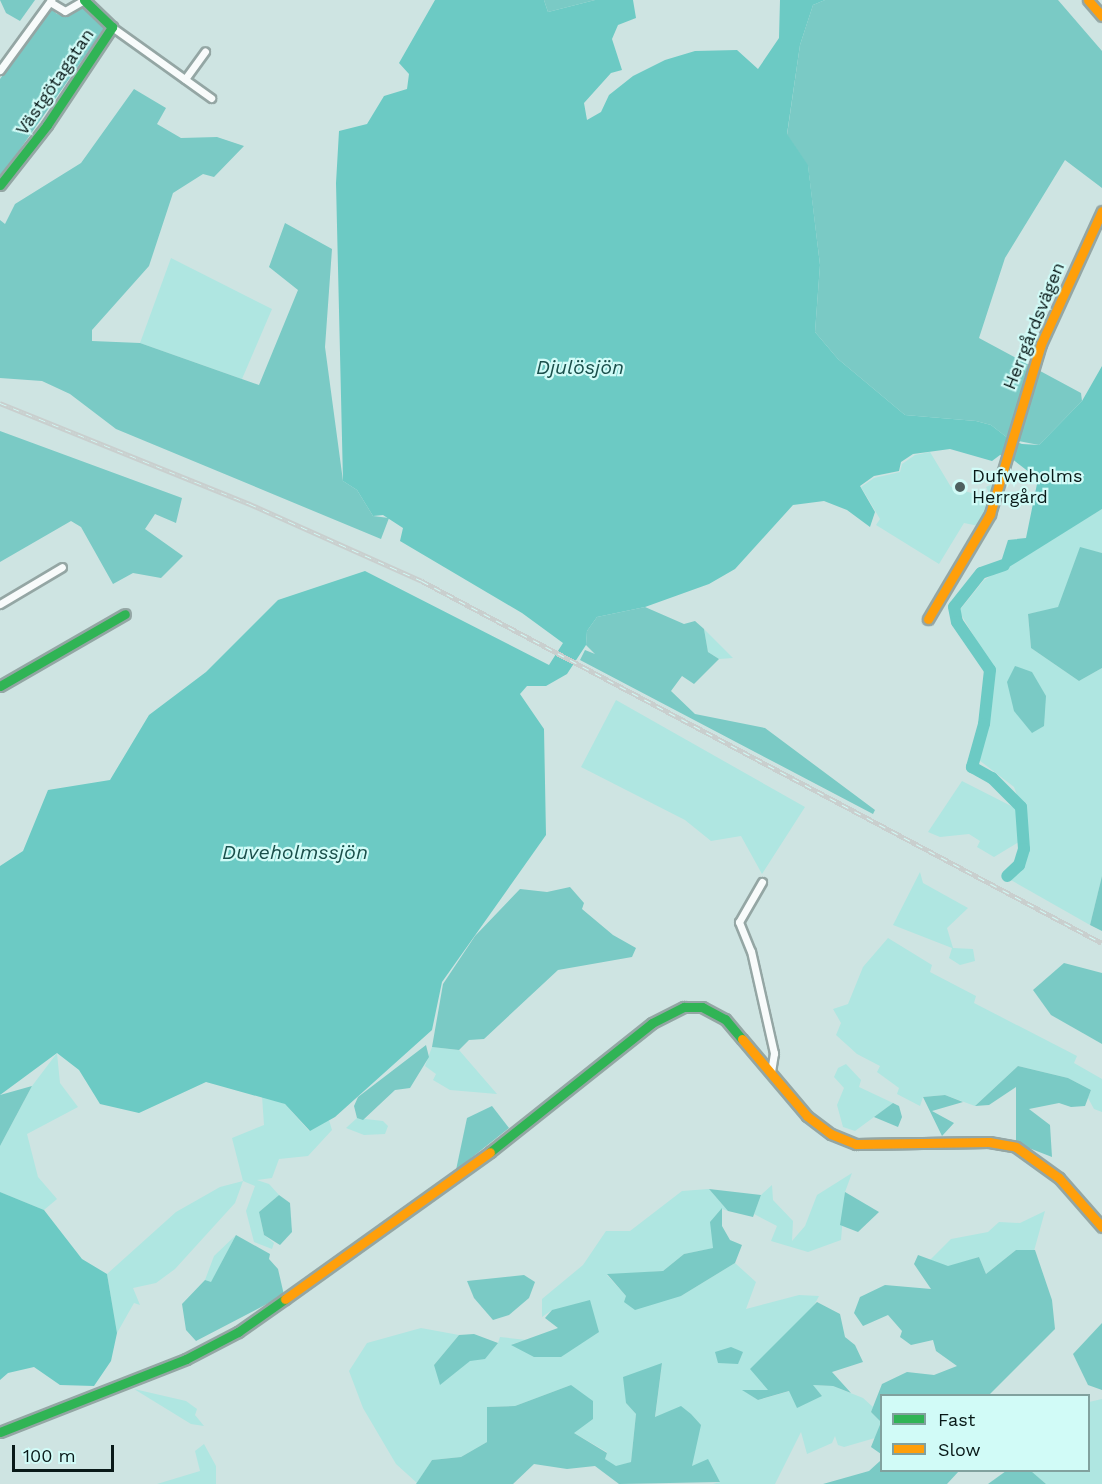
<!DOCTYPE html>
<meta charset="utf-8">
<style>
body{margin:0}
#map{position:relative;width:1102px;height:1484px;overflow:hidden;background:#cee4e2;font-family:"Work Sans",sans-serif}
div>[style]{position:absolute}
.green>*{inset:0;background:#afe6e1}
.forest>*{inset:0;background:#7acac5}
.water>*{inset:0;background:#6ccac4}
.river>*{height:12px;margin:-6px;padding:0 6px;transform-origin:6px;border-radius:6px;background:#6ccac4}
.roads{filter:drop-shadow(2px 0 #94a6a4) drop-shadow(-2px 0 #94a6a4) drop-shadow(0 2px #94a6a4) drop-shadow(0 -2px #94a6a4)}
.street>*{height:7px;margin:-3.5px;padding:0 3.5px;transform-origin:3.5px;border-radius:3.5px;background:#f8fbfb}
.fast>*{height:9px;margin:-4.5px;padding:0 4.5px;transform-origin:4.5px;border-radius:4.5px;background:#30b455}
.slow>*{height:9px;margin:-4.5px;padding:0 4.5px;transform-origin:4.5px;border-radius:4.5px;background:#ff9f0a}
.rail>*{height:4.5px;margin-top:-2.25px;transform-origin:0;background:repeating-linear-gradient(90deg,#d1fbf7 0 7px,#c9cfce 0 14px);box-sizing:border-box;border-block:2px solid #c9cfce}
.dots>*{width:16px;height:16px;translate:-50% -50%;box-sizing:border-box;border:3px solid #d1fbf7;border-radius:50%}
span{translate:-50% -50%;white-space:nowrap;text-align:center;line-height:1.15;-webkit-text-stroke:4.5px #d1fbf7;paint-order:stroke}
.street-label{font-size:18px;color:#091918}
.poi-label{font-size:18px;color:#091918}
.left{translate:0 -50%;text-align:left}
.water-label{font-size:20px;color:#1a4f4b;font-style:italic}
.legend{position:absolute;left:880px;top:1394px;width:210px;height:78px;box-sizing:border-box;background:#d1fbf7;border:2px solid #81a19e;margin:0;padding:8px 10px;list-style:none;font-size:18px;color:#091918}
.legend li{display:flex;align-items:center;gap:12px;height:30px}
.legend b{width:30px;border:2px solid #81a19e}
.scale{position:absolute;left:12px;top:1445px;width:102px;height:27px;box-sizing:border-box;border:3px solid #091918;border-top:0;padding-left:8px;font-size:18px;line-height:21px;white-space:nowrap;color:#091918;-webkit-text-stroke:4px #d1fbf7;paint-order:stroke}
</style>
<div id="map">
<div class="green">
<div style="clip-path:polygon(171px 258px,272px 309px,242px 379px,140px 343px)"></div>
<div style="clip-path:polygon(930px 452px,951px 487px,985px 497px,989px 493px,986px 487px,997px 482px,979px 526px,964px 523px,939px 564px,876px 525px,880px 519px,861px 487px,874px 478px,900px 472px,902px 464px,915px 455px)"></div>
<div style="clip-path:polygon(1102px 509px,1102px 553px,1080px 548px,1058px 608px,1028px 614px,1031px 648px,1079px 681px,1102px 668px,1102px 876px,1090px 925px,1009px 879px,1024px 859px,1023px 812px,1014px 787px,979px 760px,993px 694px,994px 670px,959px 611px,984px 580px)"></div>
<div style="clip-path:polygon(704px 629px,733px 658px,719px 659px,708px 652px)"></div>
<div style="clip-path:polygon(616px 700px,805px 807px,762px 874px,741px 836px,711px 841px,685px 820px,581px 767px)"></div>
<div style="clip-path:polygon(962px 781px,1019px 810px,1022px 840px,994px 857px,977px 847px,980px 841px,969px 834px,940px 837px,928px 832px)"></div>
<div style="clip-path:polygon(920px 872px,923px 883px,968px 908px,947px 928px,953px 948px,973px 949px,975px 961px,960px 965px,949px 958px,952px 948px,893px 925px)"></div>
<div style="clip-path:polygon(888px 938px,932px 965px,930px 972px,976px 996px,974px 1003px,1077px 1056px,1074px 1063px,1102px 1079px,1102px 1112px,1094px 1109px,1088px 1098px,1091px 1090px,1068px 1078px,1018px 1066px,975px 1106px,945px 1095px,923px 1097px,920px 1106px,897px 1094px,899px 1088px,877px 1072px,880px 1066px,857px 1054px,836px 1035px,841px 1023px,833px 1009px,848px 1004px,863px 967px)"></div>
<div style="clip-path:polygon(432px 1047px,459px 1050px,497px 1094px,450px 1090px,433px 1080px,436px 1074px,425px 1066px)"></div>
<div style="clip-path:polygon(57px 1053px,60px 1083px,78px 1107px,27px 1134px,38px 1177px,57px 1199px,44px 1210px,0 1192px,0 1146px,32px 1086px)"></div>
<div style="clip-path:polygon(846px 1064px,861px 1080px,859px 1087px,893px 1103px,855px 1131px,843px 1127px,837px 1105px,844px 1088px,834px 1077px,838px 1068px)"></div>
<div style="clip-path:polygon(262px 1096px,285px 1104px,309px 1131px,329px 1120px,332px 1130px,308px 1156px,279px 1159px,272px 1178px,257px 1180px,269px 1184px,279px 1195px,259px 1212px,264px 1235px,274px 1243px,272px 1249px,254px 1242px,246px 1211px,255px 1186px,243px 1181px,235px 1203px,175px 1269px,156px 1283px,133px 1288px,140px 1305px,134px 1303px,117px 1333px,107px 1274px,176px 1212px,220px 1187px,243px 1181px,232px 1138px,264px 1125px)"></div>
<div style="clip-path:polygon(357px 1118px,383px 1121px,388px 1126px,385px 1134px,364px 1135px,346px 1128px)"></div>
<div style="clip-path:polygon(852px 1173px,845px 1192px,841px 1240px,808px 1252px,771px 1241px,777px 1226px,754px 1214px,761px 1195px,772px 1185px,773px 1200px,793px 1221px,792px 1241px,805px 1226px,817px 1195px)"></div>
<div style="clip-path:polygon(709px 1189px,728px 1211px,722px 1209px,714px 1248px,684px 1254px,663px 1271px,607px 1275px,626px 1296px,681px 1296px,735px 1263px,756px 1282px,746px 1309px,799px 1295px,819px 1296px,769px 1390px,743px 1390px,758px 1400px,790px 1391px,822px 1396px,812px 1385px,833px 1386px,863px 1398px,873px 1407px,871px 1412px,881px 1422px,875px 1438px,844px 1447px,838px 1445px,835px 1436px,832px 1443px,807px 1454px,801px 1432px,775px 1484px,713px 1484px,720px 1482px,691px 1467px,655px 1418px,662px 1364px,626px 1403px,636px 1414px,631px 1462px,616px 1467px,605px 1459px,607px 1452px,574px 1433px,571px 1385px,515px 1406px,487px 1407px,487px 1442px,461px 1457px,432px 1460px,417px 1483px,396px 1464px,363px 1408px,349px 1371px,367px 1343px,421px 1328px,459px 1335px,434px 1365px,470px 1361px,498px 1343px,500px 1337px,527px 1340px,512px 1344px,599px 1332px,552px 1310px,542px 1317px,542px 1299px,583px 1265px,606px 1231px,630px 1231px,682px 1191px)"></div>
<div style="clip-path:polygon(1045px 1211px,1034px 1251px,1016px 1250px,986px 1274px,979px 1257px,948px 1267px,930px 1260px,951px 1239px,988px 1232px,999px 1222px,1020px 1223px)"></div>
<div style="clip-path:polygon(236px 1235px,211px 1283px,205px 1280px,214px 1256px)"></div>
<div style="clip-path:polygon(134px 1389px,186px 1401px,197px 1409px,195px 1415px,204px 1426px,191px 1424px)"></div>
<div style="clip-path:polygon(1102px 1399px,1102px 1484px,1046px 1484px,1031px 1471px,1088px 1470px,1089px 1402px)"></div>
<div style="clip-path:polygon(204px 1444px,216px 1466px,216px 1484px,157px 1484px,200px 1471px,195px 1451px)"></div>
</div>
<div class="forest">
<div style="clip-path:polygon(0 0,35px 0,20px 21px,6px 13px)"></div>
<div style="clip-path:polygon(544px 0,595px 0,548px 12px)"></div>
<div style="clip-path:polygon(825px 0,1058px 0,1102px 51px,1102px 188px,1065px 160px,1005px 258px,979px 338px,1081px 393px,1082px 401px,1039px 445px,1009px 439px,991px 425px,976px 421px,905px 415px,838px 359px,815px 332px,820px 265px,808px 166px,787px 135px,800px 45px,813px 5px)"></div>
<div style="clip-path:polygon(49px 7px,57px 14px,69px 16px,82px 7px,102px 21px,104px 29px,0 178px,0 79px)"></div>
<div style="clip-path:polygon(134px 89px,166px 108px,157px 124px,181px 138px,217px 137px,244px 146px,214px 177px,203px 174px,173px 193px,149px 266px,92px 330px,92px 341px,140px 343px,259px 385px,298px 290px,269px 267px,285px 223px,332px 249px,325px 347px,343px 481px,357px 490px,373px 516px,389px 518px,381px 539px,116px 429px,70px 394px,42px 381px,0 378px,0 220px,5px 224px,15px 204px,81px 163px)"></div>
<div style="clip-path:polygon(0 431px,182px 498px,176px 523px,155px 514px,145px 529px,183px 556px,161px 578px,133px 573px,113px 584px,81px 527px,71px 521px,0 562px)"></div>
<div style="clip-path:polygon(1080px 547px,1102px 553px,1102px 668px,1079px 681px,1031px 648px,1028px 614px,1058px 607px)"></div>
<div style="clip-path:polygon(645px 607px,684px 624px,695px 621px,704px 629px,708px 652px,719px 659px,694px 684px,682px 676px,671px 691px,695px 714px,765px 728px,875px 810px,873px 814px,580px 660px,585px 650px,595px 654px,586px 645px,587px 631px,597px 617px)"></div>
<div style="clip-path:polygon(1015px 666px,1032px 672px,1046px 696px,1044px 726px,1032px 733px,1014px 711px,1007px 682px)"></div>
<div style="clip-path:polygon(1102px 876px,1102px 931px,1090px 925px)"></div>
<div style="clip-path:polygon(570px 887px,584px 903px,582px 909px,613px 935px,636px 948px,632px 957px,558px 970px,484px 1039px,469px 1040px,459px 1050px,432px 1047px,443px 984px,475px 936px,520px 889px,547px 892px)"></div>
<div style="clip-path:polygon(1064px 963px,1102px 973px,1102px 1044px,1051px 1015px,1033px 990px)"></div>
<div style="clip-path:polygon(426px 1045px,429px 1057px,410px 1088px,395px 1090px,363px 1120px,357px 1118px,354px 1106px,358px 1097px)"></div>
<div style="clip-path:polygon(1018px 1066px,1068px 1078px,1091px 1090px,1085px 1106px,1071px 1107px,1059px 1103px,1029px 1109px,1050px 1125px,1052px 1157px,1016px 1143px,1016px 1087px,989px 1105px,975px 1106px)"></div>
<div style="clip-path:polygon(32px 1086px,0 1146px,0 1095px)"></div>
<div style="clip-path:polygon(945px 1095px,963px 1102px,932px 1111px,954px 1123px,942px 1136px,923px 1097px)"></div>
<div style="clip-path:polygon(893px 1103px,899px 1106px,902px 1117px,898px 1127px,874px 1117px)"></div>
<div style="clip-path:polygon(492px 1106px,509px 1128px,456px 1170px,467px 1118px)"></div>
<div style="clip-path:polygon(709px 1189px,761px 1195px,753px 1217px,728px 1211px)"></div>
<div style="clip-path:polygon(845px 1192px,879px 1212px,858px 1232px,840px 1225px)"></div>
<div style="clip-path:polygon(279px 1195px,290px 1203px,292px 1232px,280px 1245px,264px 1235px,259px 1212px)"></div>
<div style="clip-path:polygon(722px 1208px,722px 1226px,730px 1240px,742px 1245px,735px 1263px,681px 1296px,635px 1310px,624px 1302px,626px 1296px,607px 1274px,663px 1271px,684px 1254px,713px 1248px,710px 1222px)"></div>
<div style="clip-path:polygon(236px 1235px,270px 1254px,269px 1259px,278px 1269px,284px 1295px,196px 1341px,186px 1330px,182px 1304px,205px 1280px,211px 1282px)"></div>
<div style="clip-path:polygon(1016px 1250px,1035px 1250px,1052px 1300px,1055px 1329px,989px 1395px,882px 1396px,881px 1454px,871px 1447px,881px 1422px,871px 1412px,882px 1384px,907px 1372px,934px 1375px,957px 1366px,936px 1351px,933px 1340px,911px 1345px,900px 1337px,902px 1331px,888px 1315px,863px 1326px,854px 1313px,860px 1297px,885px 1285px,931px 1289px,914px 1264px,918px 1255px,948px 1266px,979px 1257px,986px 1274px)"></div>
<div style="clip-path:polygon(524px 1275px,535px 1282px,529px 1298px,509px 1315px,493px 1320px,474px 1298px,467px 1281px)"></div>
<div style="clip-path:polygon(590px 1300px,599px 1332px,561px 1357px,534px 1357px,511px 1345px,558px 1328px,545px 1318px,552px 1310px)"></div>
<div style="clip-path:polygon(817px 1302px,840px 1314px,845px 1337px,855px 1345px,863px 1362px,832px 1372px,851px 1393px,833px 1386px,813px 1385px,822px 1396px,797px 1408px,789px 1391px,758px 1400px,742px 1390px,768px 1390px,750px 1369px)"></div>
<div style="clip-path:polygon(1102px 1323px,1102px 1390px,1088px 1385px,1073px 1354px)"></div>
<div style="clip-path:polygon(474px 1334px,498px 1343px,485px 1359px,470px 1361px,440px 1385px,434px 1365px,459px 1335px)"></div>
<div style="clip-path:polygon(731px 1347px,743px 1352px,738px 1364px,718px 1363px,715px 1352px)"></div>
<div style="clip-path:polygon(662px 1363px,655px 1417px,681px 1406px,691px 1414px,701px 1425px,692px 1466px,708px 1459px,720px 1482px,619px 1484px,595px 1466px,567px 1469px,534px 1464px,513px 1484px,416px 1484px,432px 1460px,461px 1457px,487px 1442px,487px 1407px,515px 1406px,571px 1385px,593px 1401px,593px 1419px,574px 1433px,607px 1453px,605px 1459px,616px 1466px,631px 1462px,636px 1414px,626px 1403px,623px 1377px)"></div>
<div style="clip-path:polygon(880px 1461px,882px 1470px,959px 1471px,947px 1484px,823px 1484px,869px 1471px)"></div>
<div style="clip-path:polygon(1006px 1471px,1031px 1471px,1046px 1484px,988px 1484px)"></div>
</div>
<div class="water">
<div style="clip-path:polygon(435px 0,544px 0,548px 12px,595px 0,633px 0,636px 18px,618px 25px,612px 39px,622px 70px,611px 73px,584px 103px,587px 120px,601px 112px,609px 95px,633px 76px,665px 60px,695px 51px,737px 50px,758px 69px,779px 38px,780px 0,825px 0,813px 5px,800px 45px,787px 134px,808px 165px,820px 265px,815px 332px,838px 359px,905px 415px,976px 421px,991px 425px,1009px 439px,1022px 444px,1039px 445px,1082px 401px,1102px 366px,1102px 509px,1009px 567px,1001px 562px,1008px 540px,1026px 538px,1038px 479px,1011px 458px,1000px 455px,992px 461px,950px 449px,913px 454px,901px 462px,899px 471px,874px 476px,860px 486px,875px 512px,870px 527px,847px 510px,824px 501px,793px 505px,735px 569px,709px 584px,645px 607px,597px 617px,587px 631px,586px 645px,567px 674px,546px 686px,527px 686px,520px 694px,544px 729px,546px 835px,442px 982px,432px 1030px,335px 1117px,310px 1131px,285px 1104px,206px 1082px,139px 1113px,100px 1104px,79px 1070px,57px 1053px,0 1095px,0 866px,23px 851px,48px 790px,110px 780px,149px 715px,206px 672px,278px 600px,365px 571px,549px 665px,563px 643px,522px 613px,400px 541px,403px 528px,383px 515px,373px 516px,357px 490px,343px 481px,336px 183px,339px 131px,367px 124px,384px 96px,407px 89px,409px 74px,399px 63px)"></div>
<div style="clip-path:polygon(0 1192px,44px 1210px,82px 1259px,107px 1274px,117px 1333px,111px 1361px,94px 1386px,60px 1385px,34px 1367px,8px 1373px,0 1380px)"></div>
</div>
<div class="river">
<div style="left:1004px;top:565px;width:24px;rotate:161deg"></div>
<div style="left:981px;top:573px;width:43px;rotate:128.5deg"></div>
<div style="left:954px;top:607px;width:15px;rotate:79deg"></div>
<div style="left:957px;top:622px;width:58px;rotate:55.5deg"></div>
<div style="left:990px;top:670px;width:54px;rotate:96.3deg"></div>
<div style="left:984px;top:724px;width:45px;rotate:105.6deg"></div>
<div style="left:972px;top:767px;width:23px;rotate:29deg"></div>
<div style="left:992px;top:778px;width:41px;rotate:45deg"></div>
<div style="left:1021px;top:807px;width:42px;rotate:85.9deg"></div>
<div style="left:1024px;top:849px;width:17px;rotate:107deg"></div>
<div style="left:1019px;top:865px;width:16px;rotate:137deg"></div>
</div>
<div class="roads">
<div class="street">
<div style="left:50px;top:2px;width:17px;rotate:31deg"></div>
<div style="left:65px;top:11px;width:22px;rotate:-30deg"></div>
<div style="left:112px;top:27px;width:122px;rotate:35.6deg"></div>
<div style="left:0;top:70px;width:87px;rotate:-53.9deg"></div>
<div style="left:185px;top:79px;width:34px;rotate:-54deg"></div>
<div style="left:0;top:604px;width:72px;rotate:-30.8deg"></div>
<div style="left:762px;top:882px;width:46px;rotate:119.9deg"></div>
<div style="left:739px;top:922px;width:31px;rotate:68deg"></div>
<div style="left:751px;top:951px;width:105px;rotate:77.3deg"></div>
<div style="left:774px;top:1053px;width:19px;rotate:99deg"></div>
</div>
<div class="fast">
<div style="left:0;top:185px;width:76px;rotate:-51.9deg"></div>
<div style="left:47px;top:125px;width:118px;rotate:-56.4deg"></div>
<div style="left:112px;top:27px;width:39px;rotate:-136deg"></div>
<div style="left:0;top:686px;width:144px;rotate:-29.9deg"></div>
<div style="left:490px;top:1152px;width:207px;rotate:-38.5deg"></div>
<div style="left:652px;top:1023px;width:36px;rotate:-27deg"></div>
<div style="left:684px;top:1007px;width:18px"></div>
<div style="left:702px;top:1007px;width:26px;rotate:28deg"></div>
<div style="left:725px;top:1019px;width:26px;rotate:50deg"></div>
<div style="left:0;top:1432px;width:200px;rotate:-21.4deg"></div>
<div style="left:186px;top:1359px;width:59px;rotate:-27.4deg"></div>
<div style="left:238px;top:1332px;width:57px;rotate:-35.1deg"></div>
</div>
<div class="slow">
<div style="left:1088px;top:0;width:21px;rotate:49deg"></div>
<div style="left:928px;top:619px;width:122px;rotate:-59.4deg"></div>
<div style="left:990px;top:514px;width:177px;rotate:-73.3deg"></div>
<div style="left:1041px;top:344px;width:146px;rotate:-65.4deg"></div>
<div style="left:742px;top:1039px;width:101px;rotate:49.8deg"></div>
<div style="left:807px;top:1116px;width:30px;rotate:37deg"></div>
<div style="left:831px;top:1134px;width:27px;rotate:22deg"></div>
<div style="left:856px;top:1144px;width:133px;rotate:-0.9deg"></div>
<div style="left:989px;top:1142px;width:27px;rotate:10deg"></div>
<div style="left:1016px;top:1147px;width:53px;rotate:35.8deg"></div>
<div style="left:1059px;top:1178px;width:65px;rotate:48.7deg"></div>
<div style="left:285px;top:1299px;width:252px;rotate:-35.6deg"></div>
</div>
</div>
<div class="rail">
<div style="left:0;top:403px;width:270px;rotate:22deg"></div>
<div style="left:250px;top:504px;width:188px;rotate:24.1deg"></div>
<div style="left:422px;top:581px;width:770px;rotate:28.03deg"></div>
</div>
<div class="dots">
<div style="left:960px;top:487px;background:#4e605f"></div>
</div>
<div class="street-label">
<span style="left:55px;top:82px;rotate:-56deg">Västgötagatan</span>
<span style="left:1034px;top:326px;rotate:-68deg">Herrgårdsvägen</span>
</div>
<div class="poi-label">
<span class="left" style="left:972px;top:487px">Dufweholms<br>Herrgård</span>
</div>
<div class="water-label">
<span style="left:580px;top:367px">Djulösjön</span>
<span style="left:295px;top:852px">Duveholmssjön</span>
</div>
<ul class="legend">
<li><b style="height:8px;background:#30b455"></b>Fast</li>
<li><b style="height:8px;background:#ff9f0a"></b>Slow</li>
</ul>
<div class="scale">100 m</div>
</div>
